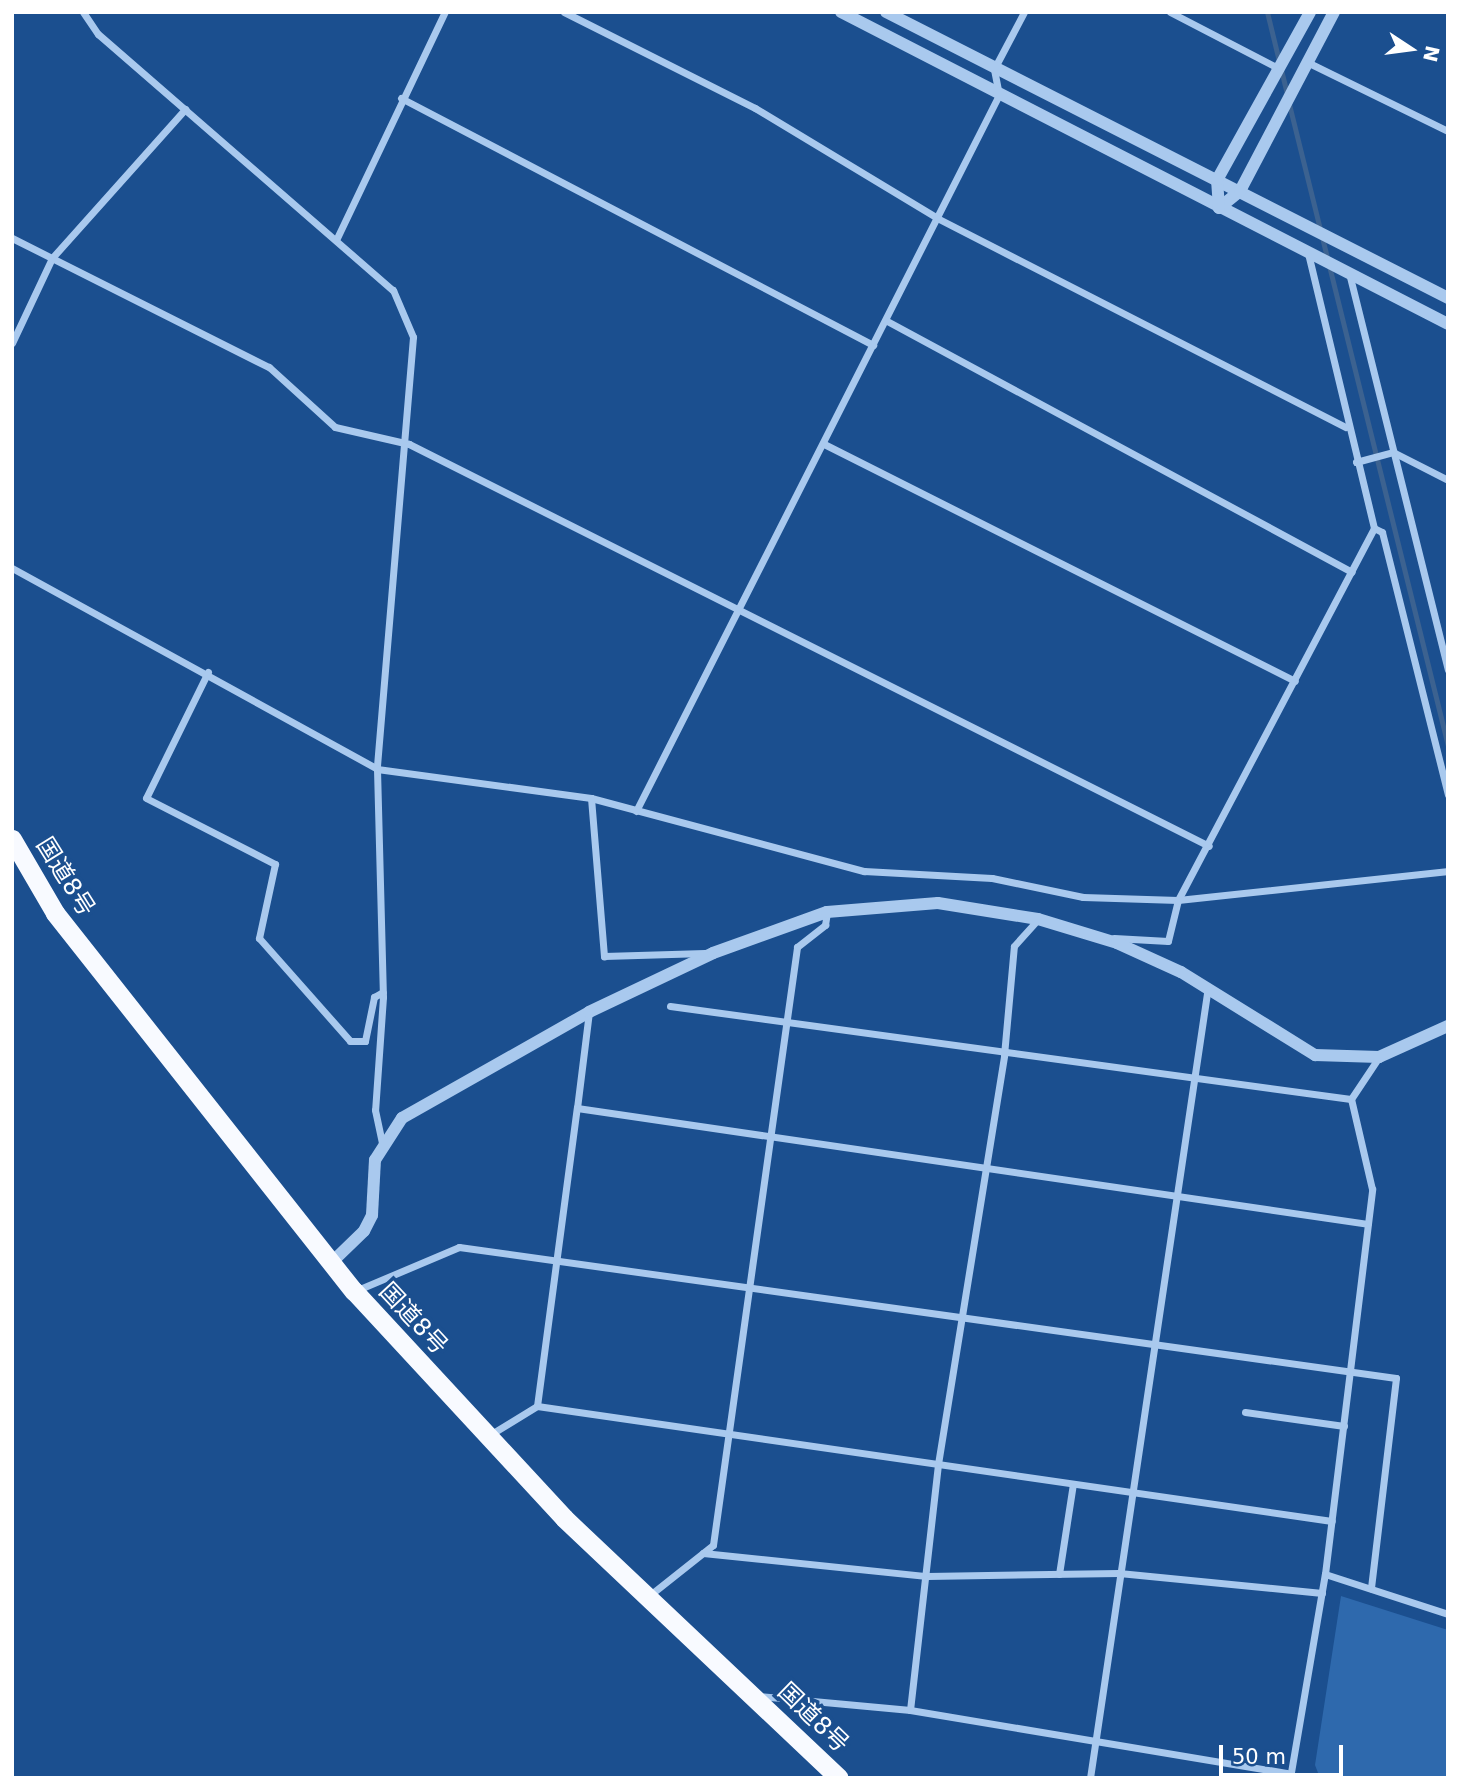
<!DOCTYPE html>
<meta charset="utf-8">
<style>
body{margin:0}
#map{position:relative;width:1460px;height:1790px;overflow:hidden;background:#1b4f8f;font-family:"DejaVu Sans","Noto Sans JP",sans-serif}
div>[style]{position:absolute}
.green>*{inset:0;background:#2e69ad}
.stream>*{height:5px;margin:-2.5px;padding:0 2.5px;transform-origin:2.5px;border-radius:2.5px;background:#3c6290}
.minor>*{height:7px;margin:-3.5px;padding:0 3.5px;transform-origin:3.5px;border-radius:3.5px;background:#a9c9ee}
.tertiary>*{height:12px;margin:-6px;padding:0 6px;transform-origin:6px;border-radius:6px;background:#a9c9ee}
.trunk>*{height:19px;margin:-9.5px;padding:0 9.5px;transform-origin:9.5px;border-radius:9.5px;background:#f8faff}
span{translate:-50% -50%;white-space:nowrap;text-align:center;line-height:1.15;-webkit-text-stroke:7px #1b4f8f;paint-order:stroke}
.street-label{font-size:24px;color:#fff}
.frame{position:absolute;inset:0;border:14px solid #fff;pointer-events:none}
.north{position:absolute;left:1376px;top:14px;width:70px;height:70px;-webkit-text-stroke:5px #1b4f8f;paint-order:stroke;rotate:103deg;font-size:19px;font-weight:700;line-height:28px;text-align:center;color:#fff}
.north::after{content:'';display:block;margin:auto;width:24px;height:32px;background:#fff;clip-path:polygon(50% 0,100% 100%,50% 72%,0 100%)}
.scale{position:absolute;left:1219px;top:1745px;width:124px;height:32px;box-sizing:border-box;border:4px solid #fff;border-top:0;padding-left:9px;font-size:21px;line-height:24px;white-space:nowrap;color:#fff;-webkit-text-stroke:5px #1b4f8f;paint-order:stroke}
</style>
<div id="map">
<div class="green">
<div style="clip-path:polygon(1341px 1596px,1448px 1630px,1448px 1778px,1320px 1778px,1315px 1765px)"></div>
</div>
<div class="stream">
<div style="left:1267px;top:12px;width:84px;rotate:76.3deg"></div>
<div style="left:1289px;top:104px;width:661px;rotate:76.09deg"></div>
</div>
<div class="minor">
<div style="left:83px;top:12px;width:27px;rotate:56deg"></div>
<div style="left:98px;top:34px;width:391px;rotate:41deg"></div>
<div style="left:393px;top:290px;width:51px;rotate:66.9deg"></div>
<div style="left:413px;top:337px;width:433px;rotate:94.8deg"></div>
<div style="left:377px;top:769px;width:228px;rotate:88.5deg"></div>
<div style="left:383px;top:997px;width:113px;rotate:94deg"></div>
<div style="left:375px;top:1110px;width:33px;rotate:78deg"></div>
<div style="left:564px;top:12px;width:214px;rotate:26.7deg"></div>
<div style="left:755px;top:108px;width:213px;rotate:31.1deg"></div>
<div style="left:937px;top:218px;width:459px;rotate:27.1deg"></div>
<div style="left:1170px;top:12px;width:124px;rotate:27.4deg"></div>
<div style="left:1307px;top:62px;width:157px;rotate:26.1deg"></div>
<div style="left:401px;top:98px;width:533px;rotate:27.62deg"></div>
<div style="left:12px;top:238px;width:288px;rotate:26.7deg"></div>
<div style="left:269px;top:367px;width:89px;rotate:42.3deg"></div>
<div style="left:335px;top:427px;width:76px;rotate:12.9deg"></div>
<div style="left:409px;top:444px;width:895px;rotate:26.68deg"></div>
<div style="left:337px;top:238px;width:250px;rotate:-64.5deg"></div>
<div style="left:1349px;top:273px;width:409px;rotate:76deg"></div>
<div style="left:887px;top:321px;width:528px;rotate:28.36deg"></div>
<div style="left:12px;top:343px;width:94px;rotate:-64.8deg"></div>
<div style="left:52px;top:258px;width:200px;rotate:-48.2deg"></div>
<div style="left:824px;top:444px;width:527px;rotate:26.71deg"></div>
<div style="left:1356px;top:462px;width:38px;rotate:-15deg"></div>
<div style="left:1393px;top:452px;width:62px;rotate:27deg"></div>
<div style="left:1374px;top:528px;width:9px;rotate:27deg"></div>
<div style="left:1382px;top:532px;width:271px;rotate:75.9deg"></div>
<div style="left:12px;top:568px;width:417px;rotate:28.8deg"></div>
<div style="left:377px;top:769px;width:216px;rotate:7.7deg"></div>
<div style="left:591px;top:798px;width:283px;rotate:15deg"></div>
<div style="left:864px;top:871px;width:128px;rotate:3.1deg"></div>
<div style="left:992px;top:878px;width:93px;rotate:11.8deg"></div>
<div style="left:1083px;top:897px;width:95px;rotate:1.8deg"></div>
<div style="left:1178px;top:900px;width:420px;rotate:-62.2deg"></div>
<div style="left:1374px;top:528px;width:283px;rotate:-103.5deg"></div>
<div style="left:208px;top:672px;width:140px;rotate:116.2deg"></div>
<div style="left:146px;top:798px;width:145px;rotate:27.1deg"></div>
<div style="left:275px;top:864px;width:76px;rotate:102.2deg"></div>
<div style="left:259px;top:938px;width:137px;rotate:48.5deg"></div>
<div style="left:350px;top:1041px;width:15px"></div>
<div style="left:365px;top:1041px;width:45px;rotate:-78.4deg"></div>
<div style="left:374px;top:997px;width:10px;rotate:-29deg"></div>
<div style="left:591px;top:798px;width:159px;rotate:85.3deg"></div>
<div style="left:604px;top:956px;width:101px;rotate:-1.7deg"></div>
<div style="left:636px;top:811px;width:803px;rotate:-63.12deg"></div>
<div style="left:999px;top:95px;width:26px;rotate:-101deg"></div>
<div style="left:994px;top:69px;width:64px;rotate:-62.2deg"></div>
<div style="left:1114px;top:938px;width:54px;rotate:3.2deg"></div>
<div style="left:1168px;top:941px;width:42px;rotate:-76.3deg"></div>
<div style="left:1178px;top:900px;width:272px;rotate:-6.1deg"></div>
<div style="left:670px;top:1006px;width:687px;rotate:7.78deg"></div>
<div style="left:577px;top:1108px;width:97px;rotate:-82.9deg"></div>
<div style="left:355px;top:1291px;width:113px;rotate:-22.9deg"></div>
<div style="left:459px;top:1247px;width:946px;rotate:7.96deg"></div>
<div style="left:1396px;top:1378px;width:212px;rotate:96.8deg"></div>
<div style="left:537px;top:1406px;width:301px;rotate:-82.4deg"></div>
<div style="left:577px;top:1108px;width:799px;rotate:8.34deg"></div>
<div style="left:1245px;top:1412px;width:100px;rotate:8deg"></div>
<div style="left:488px;top:1436px;width:57px;rotate:-31.5deg"></div>
<div style="left:537px;top:1406px;width:803px;rotate:8.23deg"></div>
<div style="left:703px;top:1553px;width:225px;rotate:5.9deg"></div>
<div style="left:927px;top:1576px;width:192px;rotate:-0.9deg"></div>
<div style="left:1119px;top:1573px;width:204px;rotate:5.6deg"></div>
<div style="left:1059px;top:1574px;width:91px;rotate:-81.2deg"></div>
<div style="left:1325px;top:1574px;width:129px;rotate:18deg"></div>
<div style="left:650px;top:1595px;width:80px;rotate:-38.4deg"></div>
<div style="left:713px;top:1545px;width:604px;rotate:-82deg"></div>
<div style="left:797px;top:947px;width:36px;rotate:-38deg"></div>
<div style="left:825px;top:925px;width:13px;rotate:-81deg"></div>
<div style="left:759px;top:1696px;width:152px;rotate:5.3deg"></div>
<div style="left:910px;top:1710px;width:386px;rotate:9.5deg"></div>
<div style="left:910px;top:1710px;width:248px;rotate:-83.5deg"></div>
<div style="left:938px;top:1464px;width:414px;rotate:-80.8deg"></div>
<div style="left:1004px;top:1055px;width:109px;rotate:-84.8deg"></div>
<div style="left:1014px;top:946px;width:36px;rotate:-48deg"></div>
<div style="left:1090px;top:1778px;width:800px;rotate:-81.52deg"></div>
<div style="left:1290px;top:1778px;width:207px;rotate:-80.3deg"></div>
<div style="left:1325px;top:1574px;width:388px;rotate:-83deg"></div>
<div style="left:1372px;top:1189px;width:92px;rotate:-103.1deg"></div>
<div style="left:1351px;top:1099px;width:50px;rotate:-56.3deg"></div>
</div>
<div class="tertiary">
<div style="left:841px;top:12px;width:682px;rotate:27.2deg"></div>
<div style="left:886px;top:12px;width:631px;rotate:26.97deg"></div>
<div style="left:1219px;top:208px;width:27px;rotate:-39deg"></div>
<div style="left:1240px;top:191px;width:202px;rotate:-62.3deg"></div>
<div style="left:1219px;top:208px;width:28px;rotate:-94deg"></div>
<div style="left:1217px;top:180px;width:192px;rotate:-61deg"></div>
<div style="left:331px;top:1263px;width:46px;rotate:-44.1deg"></div>
<div style="left:364px;top:1231px;width:18px;rotate:-63deg"></div>
<div style="left:372px;top:1215px;width:55px;rotate:-86.9deg"></div>
<div style="left:375px;top:1160px;width:50px;rotate:-57.3deg"></div>
<div style="left:402px;top:1118px;width:215px;rotate:-29.5deg"></div>
<div style="left:589px;top:1012px;width:137px;rotate:-25.4deg"></div>
<div style="left:713px;top:953px;width:121px;rotate:-19.8deg"></div>
<div style="left:827px;top:912px;width:111px;rotate:-4.6deg"></div>
<div style="left:938px;top:903px;width:101px;rotate:9.1deg"></div>
<div style="left:1038px;top:919px;width:83px;rotate:16.9deg"></div>
<div style="left:1117px;top:943px;width:70px;rotate:24.4deg"></div>
<div style="left:1181px;top:972px;width:158px;rotate:31.8deg"></div>
<div style="left:1315px;top:1055px;width:64px;rotate:1.8deg"></div>
<div style="left:1379px;top:1057px;width:76px;rotate:-24.2deg"></div>
</div>
<div class="trunk">
<div style="left:12px;top:839px;width:86px;rotate:59.8deg"></div>
<div style="left:55px;top:913px;width:482px;rotate:51.7deg"></div>
<div style="left:354px;top:1291px;width:309px;rotate:47.2deg"></div>
<div style="left:564px;top:1518px;width:378px;rotate:43.4deg"></div>
</div>
<div class="street-label">
<span style="left:65px;top:877px;rotate:58deg">国道8号</span>
<span style="left:413px;top:1319px;rotate:47deg">国道8号</span>
<span style="left:813px;top:1718px;rotate:44deg">国道8号</span>
</div>
<div class="frame"></div>
<div class="north">N</div>
<div class="scale">50 m</div>
</div>
